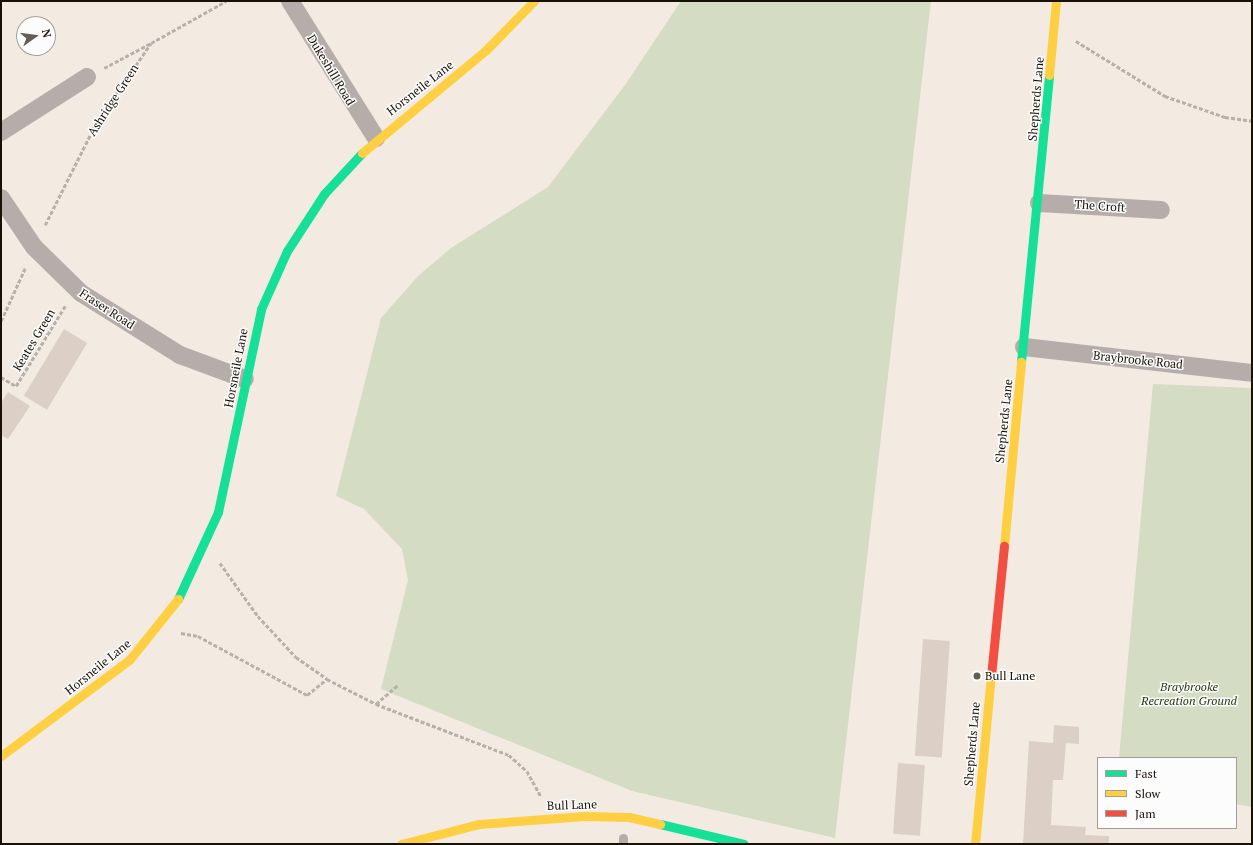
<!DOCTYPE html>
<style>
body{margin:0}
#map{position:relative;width:1253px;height:845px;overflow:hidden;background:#f3ebe1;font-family:"PT Serif",serif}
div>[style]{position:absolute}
.green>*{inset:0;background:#d4dcc4}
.building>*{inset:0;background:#dcd0c6;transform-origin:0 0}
.path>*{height:2.5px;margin-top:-1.25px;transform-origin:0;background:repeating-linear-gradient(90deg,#b8b0ab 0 4px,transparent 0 6px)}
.lane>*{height:9px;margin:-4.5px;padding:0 4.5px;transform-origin:4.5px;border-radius:4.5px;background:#b6adab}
.street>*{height:18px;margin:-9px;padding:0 9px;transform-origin:9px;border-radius:9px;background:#b6adab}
.fast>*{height:9px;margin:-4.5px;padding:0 4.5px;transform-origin:4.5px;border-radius:4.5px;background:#16e098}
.slow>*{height:9px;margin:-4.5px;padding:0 4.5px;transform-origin:4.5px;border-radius:4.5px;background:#ffcf43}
.jam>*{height:9px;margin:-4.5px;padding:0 4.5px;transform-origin:4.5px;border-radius:4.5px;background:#f24e42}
.dots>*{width:11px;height:11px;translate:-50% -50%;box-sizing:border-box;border:2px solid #fcfcfc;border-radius:50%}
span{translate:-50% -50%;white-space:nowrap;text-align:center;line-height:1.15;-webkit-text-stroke:3px #fcfcfc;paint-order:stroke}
.street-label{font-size:12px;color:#191106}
.poi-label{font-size:12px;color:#191106}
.left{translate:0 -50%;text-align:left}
.park-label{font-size:12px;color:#1c3204;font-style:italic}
.frame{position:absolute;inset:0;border:2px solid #191106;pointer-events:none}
.legend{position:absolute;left:1097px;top:757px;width:140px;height:72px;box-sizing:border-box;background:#fcfcfc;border:1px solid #a19e9a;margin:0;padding:5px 7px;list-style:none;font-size:12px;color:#191106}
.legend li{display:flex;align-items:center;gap:8px;height:20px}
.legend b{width:20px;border:1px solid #a19e9a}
.north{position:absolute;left:16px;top:16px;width:40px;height:40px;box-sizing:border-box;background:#fcfcfc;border:1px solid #a19e9a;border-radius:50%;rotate:76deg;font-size:11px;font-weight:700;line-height:16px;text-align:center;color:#191106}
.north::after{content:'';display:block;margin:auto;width:14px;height:18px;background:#655d53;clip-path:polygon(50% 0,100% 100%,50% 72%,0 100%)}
</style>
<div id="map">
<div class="green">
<div style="clip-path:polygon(681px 1px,931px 1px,835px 838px,632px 791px,381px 689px,408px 580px,402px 549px,364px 509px,336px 496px,381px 318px,418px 276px,451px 248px,548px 187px,625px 85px)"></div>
<div style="clip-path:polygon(1153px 384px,1252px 388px,1252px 807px,1236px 804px,1236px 758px,1119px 758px)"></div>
</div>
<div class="building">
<div style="left:64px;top:329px;width:27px;height:78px;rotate:31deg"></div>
<div style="clip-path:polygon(8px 392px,30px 406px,8px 439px,1px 435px,1px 403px)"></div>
<div style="left:923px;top:639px;width:27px;height:117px;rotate:4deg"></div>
<div style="clip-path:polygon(1054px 725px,1079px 727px,1079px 744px,1066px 743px,1063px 780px,1053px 780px,1051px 825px,1086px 827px,1085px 835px,1109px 836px,1109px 844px,1023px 844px,1029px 741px,1053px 743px)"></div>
<div style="left:898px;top:763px;width:27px;height:71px;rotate:4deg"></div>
</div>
<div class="path">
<div style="left:1076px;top:41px;width:105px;rotate:31.7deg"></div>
<div style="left:1165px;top:96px;width:64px;rotate:19.3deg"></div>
<div style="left:1225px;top:117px;width:27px;rotate:8deg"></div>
<div style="left:104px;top:68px;width:53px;rotate:-28deg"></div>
<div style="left:45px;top:225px;width:112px;rotate:-63.4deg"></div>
<div style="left:95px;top:125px;width:99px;rotate:-55.7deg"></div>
<div style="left:151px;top:43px;width:86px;rotate:-29.2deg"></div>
<div style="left:1px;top:321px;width:58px;rotate:-65.6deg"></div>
<div style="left:1px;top:377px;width:17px;rotate:31deg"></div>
<div style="left:16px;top:386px;width:94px;rotate:-58.5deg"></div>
<div style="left:220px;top:563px;width:65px;rotate:54.4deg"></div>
<div style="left:258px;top:616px;width:56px;rotate:47.2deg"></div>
<div style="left:296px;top:657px;width:38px;rotate:35deg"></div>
<div style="left:327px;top:679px;width:55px;rotate:27deg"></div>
<div style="left:376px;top:704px;width:142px;rotate:21deg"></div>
<div style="left:509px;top:755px;width:24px;rotate:42deg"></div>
<div style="left:527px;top:771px;width:29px;rotate:61deg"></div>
<div style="left:181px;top:633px;width:17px;rotate:10deg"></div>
<div style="left:198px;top:636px;width:124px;rotate:28.4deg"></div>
<div style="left:307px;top:695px;width:26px;rotate:-39deg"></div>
<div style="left:376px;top:704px;width:29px;rotate:-41deg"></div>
</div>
<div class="lane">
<div style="left:623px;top:844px;width:6px;rotate:-90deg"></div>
</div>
<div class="street">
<div style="left:290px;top:1px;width:162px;rotate:57.9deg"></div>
<div style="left:1px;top:132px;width:102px;rotate:-32.6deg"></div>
<div style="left:1px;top:198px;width:59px;rotate:56deg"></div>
<div style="left:34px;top:247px;width:66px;rotate:44.4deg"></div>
<div style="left:81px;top:293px;width:117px;rotate:32.1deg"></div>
<div style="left:180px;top:355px;width:69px;rotate:20.3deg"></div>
<div style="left:1039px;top:203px;width:122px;rotate:3.3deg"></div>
<div style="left:1024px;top:347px;width:229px;rotate:6.5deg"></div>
</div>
<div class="fast">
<div style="left:1021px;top:362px;width:288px;rotate:-84.4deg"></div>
<div style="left:178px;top:599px;width:96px;rotate:-65.3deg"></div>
<div style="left:218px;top:512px;width:208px;rotate:-78deg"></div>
<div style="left:261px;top:309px;width:64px;rotate:-65.9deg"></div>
<div style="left:287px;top:251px;width:68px;rotate:-57deg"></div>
<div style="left:324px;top:194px;width:56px;rotate:-47.2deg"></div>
<div style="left:660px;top:824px;width:86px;rotate:13.4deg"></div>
</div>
<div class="slow">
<div style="left:1049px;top:75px;width:74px;rotate:-84.6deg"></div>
<div style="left:362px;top:153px;width:161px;rotate:-39.7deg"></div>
<div style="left:486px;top:50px;width:69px;rotate:-45.6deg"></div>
<div style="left:1004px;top:546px;width:185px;rotate:-84.7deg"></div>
<div style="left:1px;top:756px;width:161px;rotate:-36.9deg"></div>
<div style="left:130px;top:659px;width:77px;rotate:-51.3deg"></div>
<div style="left:401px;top:844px;width:81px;rotate:-14.4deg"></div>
<div style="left:479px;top:824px;width:106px;rotate:-4.3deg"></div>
<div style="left:585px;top:816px;width:44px;rotate:1.3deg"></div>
<div style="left:629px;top:817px;width:32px;rotate:13deg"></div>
<div style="left:975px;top:844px;width:169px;rotate:-84.6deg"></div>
</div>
<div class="jam">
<div style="left:991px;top:676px;width:131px;rotate:-84.3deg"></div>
</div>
<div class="dots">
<div style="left:977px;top:676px;background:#655d53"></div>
</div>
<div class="street-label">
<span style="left:331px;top:70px;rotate:59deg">Dukeshill Road</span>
<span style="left:420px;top:88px;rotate:-38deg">Horsneile Lane</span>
<span style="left:1036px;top:99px;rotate:-85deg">Shepherds Lane</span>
<span style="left:113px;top:100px;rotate:-57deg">Ashridge Green</span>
<span style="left:1100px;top:206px;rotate:4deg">The Croft</span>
<span style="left:107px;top:309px;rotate:33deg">Fraser Road</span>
<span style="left:34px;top:340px;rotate:-59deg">Keates Green</span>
<span style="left:1138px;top:360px;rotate:6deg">Braybrooke Road</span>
<span style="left:236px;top:368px;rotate:-79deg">Horsneile Lane</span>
<span style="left:1004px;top:421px;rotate:-84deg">Shepherds Lane</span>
<span style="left:98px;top:667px;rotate:-39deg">Horsneile Lane</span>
<span style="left:972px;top:744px;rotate:-85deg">Shepherds Lane</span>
<span style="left:572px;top:805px;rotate:-2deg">Bull Lane</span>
</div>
<div class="poi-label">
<span class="left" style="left:985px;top:676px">Bull Lane</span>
</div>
<div class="park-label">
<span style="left:1189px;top:694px">Braybrooke<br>Recreation Ground</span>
</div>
<div class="frame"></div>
<ul class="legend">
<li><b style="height:5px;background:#16e098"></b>Fast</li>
<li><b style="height:5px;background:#ffcf43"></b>Slow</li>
<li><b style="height:5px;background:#f24e42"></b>Jam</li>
</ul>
<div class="north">N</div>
</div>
